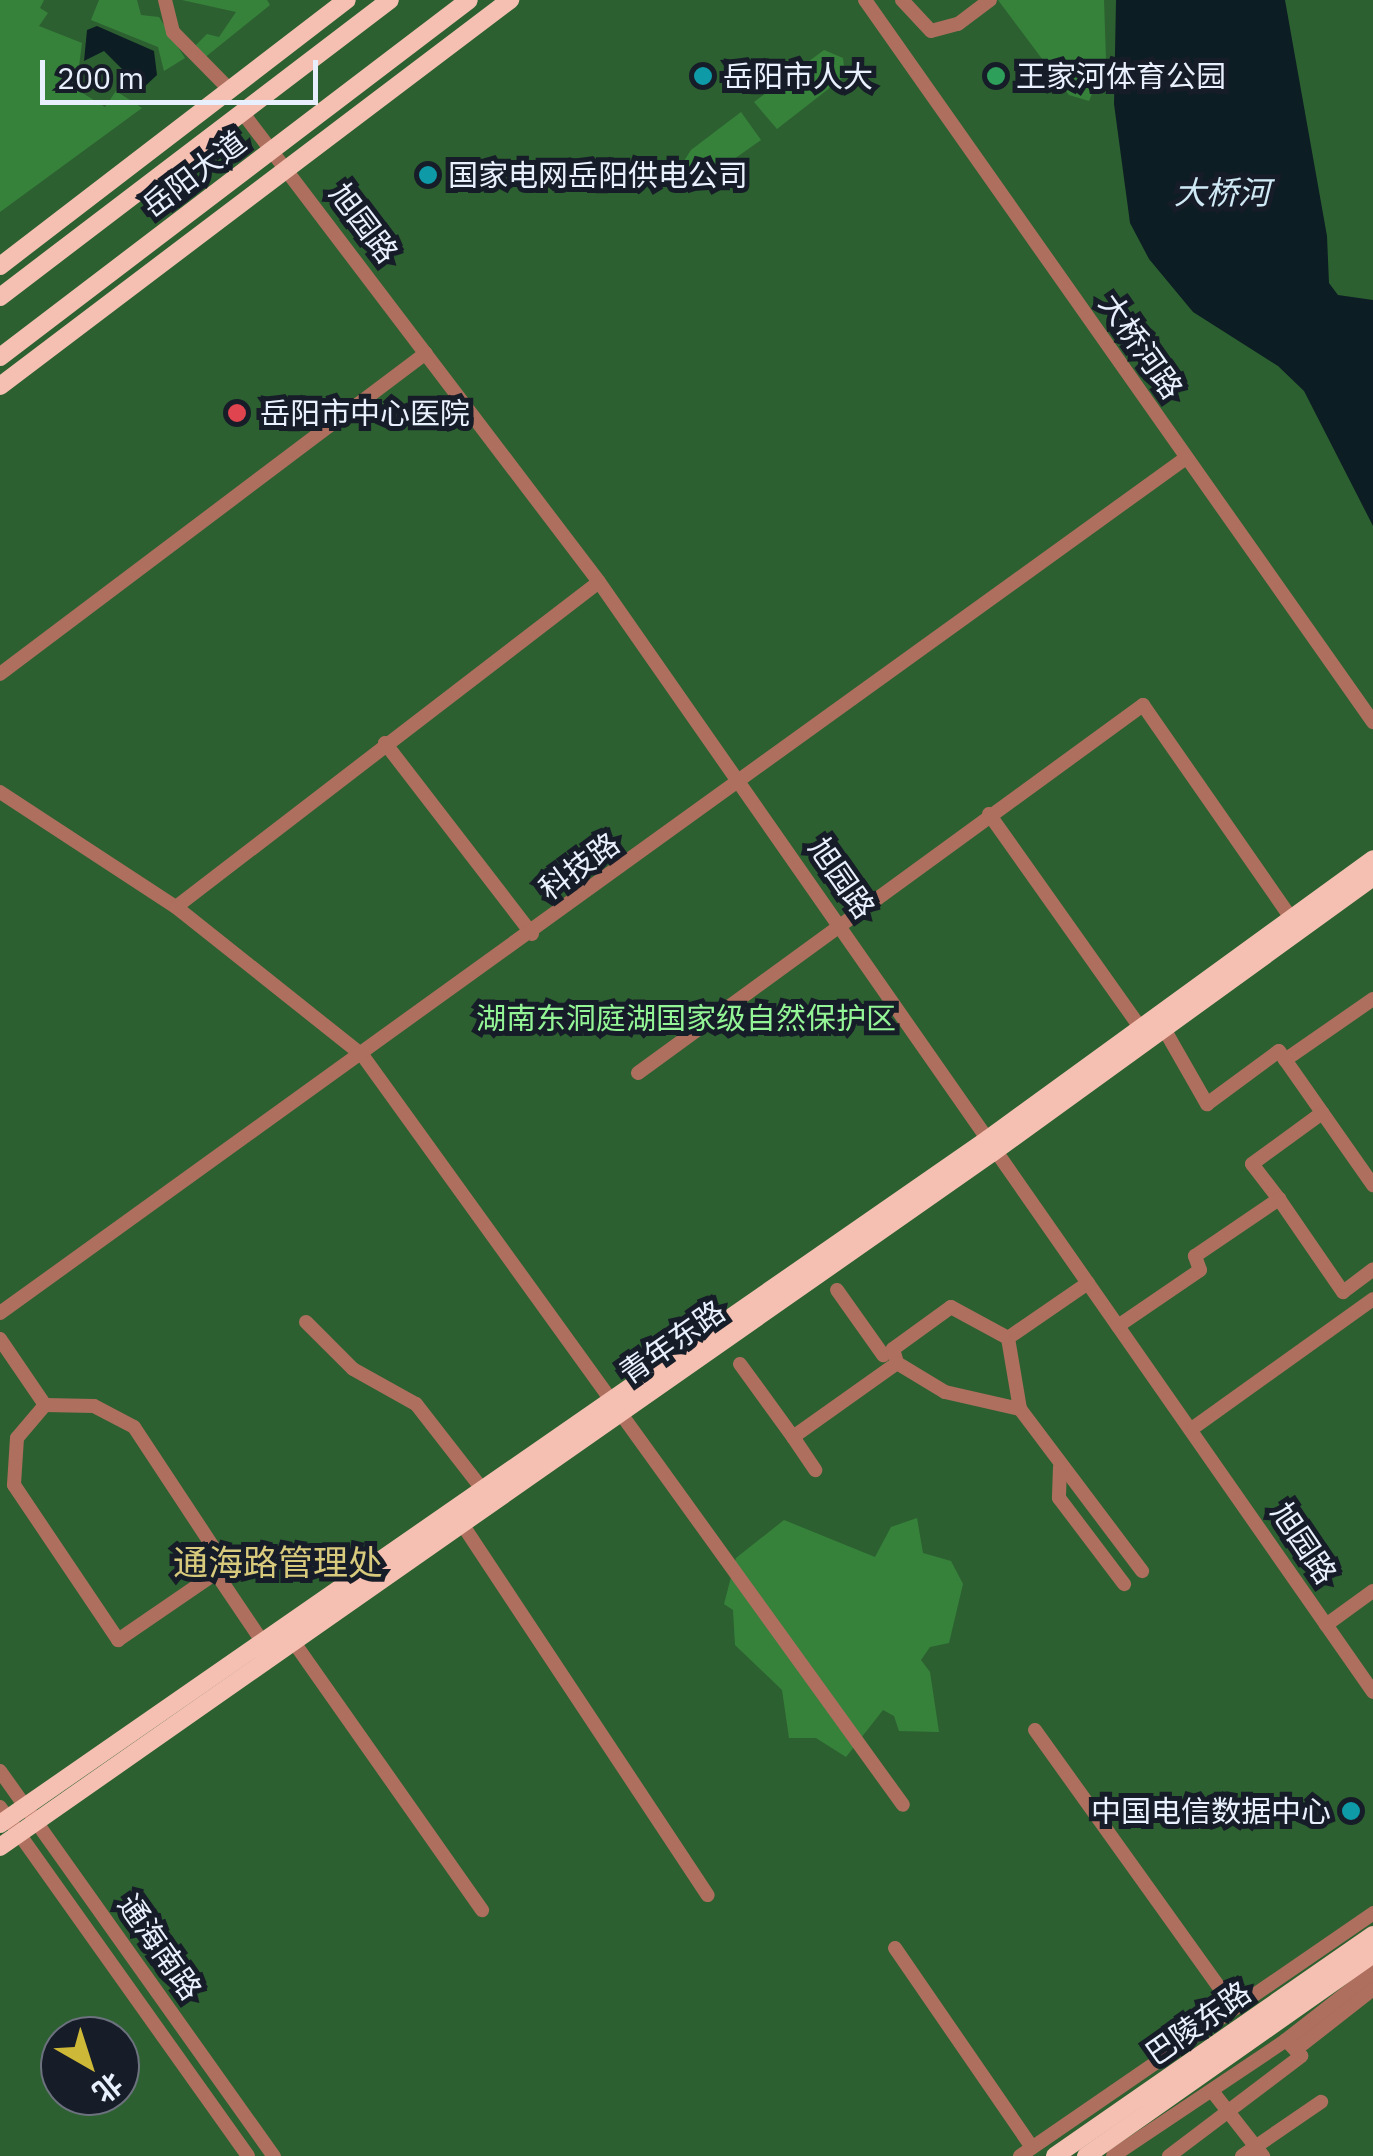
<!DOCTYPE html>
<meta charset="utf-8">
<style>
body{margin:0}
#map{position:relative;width:1373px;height:2156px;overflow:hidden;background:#29354e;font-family:"IBM Plex Sans","Noto Sans SC",sans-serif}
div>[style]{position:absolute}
.green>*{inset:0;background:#2d6030}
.forest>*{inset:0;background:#36823b}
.water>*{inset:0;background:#0d1d24}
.minor>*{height:14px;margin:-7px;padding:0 7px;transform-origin:7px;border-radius:7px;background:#ae6f5e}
.major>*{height:18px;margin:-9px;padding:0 9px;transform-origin:9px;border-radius:9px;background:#f5c0b1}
.dots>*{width:28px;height:28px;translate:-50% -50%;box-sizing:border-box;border:5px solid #171d28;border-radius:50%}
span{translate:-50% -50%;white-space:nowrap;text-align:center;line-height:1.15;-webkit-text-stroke:10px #171d28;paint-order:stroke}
.poi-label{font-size:30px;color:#e9f0fd}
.left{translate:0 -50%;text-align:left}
.right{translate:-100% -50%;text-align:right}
.street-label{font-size:30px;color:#e9f0fd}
.park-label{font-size:30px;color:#93f596}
.water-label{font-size:32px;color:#cfe9f5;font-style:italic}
.quarter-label{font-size:35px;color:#d8ca7c}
.north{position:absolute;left:40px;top:2016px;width:100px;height:100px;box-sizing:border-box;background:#171d28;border:2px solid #6b717d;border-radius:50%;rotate:141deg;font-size:28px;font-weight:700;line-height:40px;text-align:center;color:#e9f0fd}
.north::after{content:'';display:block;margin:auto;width:35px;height:45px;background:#ceb837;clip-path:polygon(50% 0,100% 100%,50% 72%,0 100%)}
.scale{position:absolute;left:40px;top:60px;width:278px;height:45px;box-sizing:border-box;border:5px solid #e9f0fd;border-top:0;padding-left:12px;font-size:30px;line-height:35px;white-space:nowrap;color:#e9f0fd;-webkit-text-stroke:8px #171d28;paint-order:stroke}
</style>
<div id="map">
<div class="green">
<div style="clip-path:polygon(evenodd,0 0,1373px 0,1373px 2156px,0 2156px,0 0,60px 2036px,120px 2036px,120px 2096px,60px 2096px,60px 2036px)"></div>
</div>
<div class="forest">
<div style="clip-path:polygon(0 0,44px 0,40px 8px,48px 13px,39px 26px,82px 43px,76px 89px,105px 107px,116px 91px,142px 108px,0 212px)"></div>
<div style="clip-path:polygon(99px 0,137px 0,141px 15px,159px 17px,185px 58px,164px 71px,158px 47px,91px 20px)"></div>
<div style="clip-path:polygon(182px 0,267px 0,270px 5px,203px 59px,191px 50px,207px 34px,219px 37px,236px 12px)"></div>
<div style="clip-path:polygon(998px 0,1104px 0,1106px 60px,1089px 101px,1069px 95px)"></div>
<div style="clip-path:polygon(824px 50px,843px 58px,845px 76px,777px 129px,754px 102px)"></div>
<div style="clip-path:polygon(741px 112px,761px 140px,700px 183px,689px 185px,675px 175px,691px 150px)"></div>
<div style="clip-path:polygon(917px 1518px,923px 1553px,951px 1561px,963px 1584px,949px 1643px,930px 1647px,921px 1660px,930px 1672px,939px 1732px,899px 1731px,894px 1716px,883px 1710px,846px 1757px,816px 1738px,789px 1738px,782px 1690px,735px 1645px,733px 1610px,724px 1604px,736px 1558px,784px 1520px,875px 1557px,891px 1527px)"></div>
</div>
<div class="water">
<div style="clip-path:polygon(1116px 0,1285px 0,1327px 236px,1329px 283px,1338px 295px,1373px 300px,1373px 526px,1304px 391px,1278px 366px,1193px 312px,1149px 259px,1130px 223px,1114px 104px)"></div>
<div style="clip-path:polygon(97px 26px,154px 51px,157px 75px,142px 89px,104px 51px,84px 61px,87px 30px)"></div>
</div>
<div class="minor">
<div style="left:165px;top:0;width:33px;rotate:76deg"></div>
<div style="left:173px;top:32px;width:81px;rotate:45.5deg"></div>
<div style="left:865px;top:0;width:883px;rotate:54.87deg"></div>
<div style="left:902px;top:0;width:42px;rotate:46.9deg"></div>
<div style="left:931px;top:31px;width:28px;rotate:-15deg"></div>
<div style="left:958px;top:24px;width:40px;rotate:-37deg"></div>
<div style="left:242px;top:112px;width:590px;rotate:52.78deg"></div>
<div style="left:599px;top:582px;width:1353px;rotate:55.11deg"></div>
<div style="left:0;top:674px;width:533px;rotate:-37deg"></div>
<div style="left:385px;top:743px;width:241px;rotate:52.4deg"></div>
<div style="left:0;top:792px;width:210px;rotate:33.2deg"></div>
<div style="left:176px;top:907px;width:239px;rotate:38.5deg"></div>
<div style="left:363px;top:1056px;width:923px;rotate:54.21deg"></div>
<div style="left:989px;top:814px;width:260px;rotate:54.7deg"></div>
<div style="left:176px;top:907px;width:533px;rotate:-37.54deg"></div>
<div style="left:1163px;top:1027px;width:89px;rotate:60.3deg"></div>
<div style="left:1207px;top:1104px;width:89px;rotate:-36.4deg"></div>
<div style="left:1279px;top:1051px;width:164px;rotate:55deg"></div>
<div style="left:1285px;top:1060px;width:107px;rotate:-34.7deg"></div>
<div style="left:638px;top:1073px;width:625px;rotate:-36.08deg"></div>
<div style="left:1143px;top:705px;width:259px;rotate:55.2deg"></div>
<div style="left:1279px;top:1199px;width:44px;rotate:-127.6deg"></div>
<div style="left:1252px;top:1164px;width:87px;rotate:-36.1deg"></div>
<div style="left:1088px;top:1283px;width:97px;rotate:145.5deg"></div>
<div style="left:1008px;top:1338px;width:72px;rotate:80.4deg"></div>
<div style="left:1020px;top:1409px;width:203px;rotate:53deg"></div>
<div style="left:837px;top:1290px;width:80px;rotate:54.7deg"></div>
<div style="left:0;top:1313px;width:1462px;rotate:-35.79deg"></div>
<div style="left:306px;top:1322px;width:66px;rotate:45deg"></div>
<div style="left:353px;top:1369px;width:72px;rotate:29.1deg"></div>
<div style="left:416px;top:1404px;width:114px;rotate:52.1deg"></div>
<div style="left:1118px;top:1326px;width:99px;rotate:-34.3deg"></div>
<div style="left:1200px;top:1270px;width:15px;rotate:-110deg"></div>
<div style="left:1195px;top:1256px;width:102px;rotate:-34.2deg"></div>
<div style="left:1279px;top:1199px;width:113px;rotate:55.5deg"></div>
<div style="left:1343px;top:1292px;width:38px;rotate:-37deg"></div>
<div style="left:1008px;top:1338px;width:65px;rotate:-151.5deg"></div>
<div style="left:951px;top:1307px;width:72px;rotate:144.1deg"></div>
<div style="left:893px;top:1349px;width:15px;rotate:74deg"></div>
<div style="left:897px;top:1363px;width:56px;rotate:31.1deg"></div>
<div style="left:945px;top:1392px;width:77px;rotate:12.8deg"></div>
<div style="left:0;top:1339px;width:80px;rotate:55.7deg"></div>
<div style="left:45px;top:1405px;width:49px;rotate:1.2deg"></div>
<div style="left:94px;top:1406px;width:45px;rotate:27.7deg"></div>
<div style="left:134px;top:1427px;width:151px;rotate:56.6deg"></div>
<div style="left:217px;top:1553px;width:20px;rotate:93deg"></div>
<div style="left:216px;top:1573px;width:93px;rotate:56deg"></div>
<div style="left:740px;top:1364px;width:90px;rotate:54deg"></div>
<div style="left:793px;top:1437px;width:128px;rotate:-35.4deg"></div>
<div style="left:45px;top:1405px;width:43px;rotate:130.3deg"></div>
<div style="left:17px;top:1438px;width:47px;rotate:93.7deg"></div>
<div style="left:14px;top:1485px;width:187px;rotate:56.1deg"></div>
<div style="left:118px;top:1640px;width:119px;rotate:-34.4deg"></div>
<div style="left:1193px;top:1428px;width:221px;rotate:-35.6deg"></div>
<div style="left:793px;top:1437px;width:40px;rotate:56deg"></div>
<div style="left:1060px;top:1467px;width:31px;rotate:92deg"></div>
<div style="left:1059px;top:1498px;width:108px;rotate:52.9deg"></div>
<div style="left:462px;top:1524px;width:445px;rotate:56.5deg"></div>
<div style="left:1326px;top:1625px;width:58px;rotate:-35.9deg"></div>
<div style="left:293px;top:1641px;width:329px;rotate:54.9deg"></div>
<div style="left:1035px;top:1730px;width:342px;rotate:54.4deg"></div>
<div style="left:0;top:1771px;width:473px;rotate:54.6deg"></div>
<div style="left:0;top:1807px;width:428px;rotate:54.6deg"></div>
<div style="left:895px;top:1948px;width:242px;rotate:55.5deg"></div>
<div style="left:1299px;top:2047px;width:93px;rotate:-38deg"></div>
<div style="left:1372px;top:1990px;width:21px;rotate:-104deg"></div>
<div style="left:1212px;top:2091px;width:83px;rotate:51.9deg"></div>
<div style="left:1020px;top:2156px;width:429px;rotate:-34.5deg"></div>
<div style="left:1113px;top:2156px;width:208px;rotate:-33.8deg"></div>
<div style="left:1286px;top:2040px;width:110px;rotate:-38deg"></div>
<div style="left:1169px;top:2156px;width:166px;rotate:-37.1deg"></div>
<div style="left:1301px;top:2056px;width:22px;rotate:-133deg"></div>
<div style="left:1242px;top:2156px;width:96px;rotate:-34.4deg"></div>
</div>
<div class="major">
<div style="left:0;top:266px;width:437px;rotate:-37.5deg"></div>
<div style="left:0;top:297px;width:490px;rotate:-37.3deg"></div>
<div style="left:0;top:357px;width:589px;rotate:-37.28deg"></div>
<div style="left:0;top:386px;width:640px;rotate:-37.12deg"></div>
<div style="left:0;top:1824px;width:1202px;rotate:-34.73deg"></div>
<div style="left:988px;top:1139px;width:476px;rotate:-36deg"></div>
<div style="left:0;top:1847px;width:1211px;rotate:-34.98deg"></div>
<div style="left:992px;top:1153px;width:470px;rotate:-35.9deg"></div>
<div style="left:1055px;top:2156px;width:387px;rotate:-34.8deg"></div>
<div style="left:1086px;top:2156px;width:351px;rotate:-35.1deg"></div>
</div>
<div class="dots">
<div style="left:703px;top:76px;background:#0f9aa8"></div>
<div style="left:996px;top:76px;background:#2e9e5b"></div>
<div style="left:428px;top:175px;background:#0f9aa8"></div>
<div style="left:237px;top:413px;background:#e0444e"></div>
<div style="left:1351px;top:1811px;background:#0f9aa8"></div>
</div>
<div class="poi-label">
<span class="left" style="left:723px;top:76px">岳阳市人大</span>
<span class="left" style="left:1016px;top:76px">王家河体育公园</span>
<span class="left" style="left:448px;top:175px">国家电网岳阳供电公司</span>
<span class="left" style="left:260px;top:413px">岳阳市中心医院</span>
<span class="right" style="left:1331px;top:1811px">中国电信数据中心</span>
</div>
<div class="street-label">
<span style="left:194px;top:174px;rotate:-37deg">岳阳大道</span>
<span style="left:364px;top:223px;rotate:53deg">旭园路</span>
<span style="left:1141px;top:346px;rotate:55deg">大桥河路</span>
<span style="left:579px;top:866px;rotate:-36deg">科技路</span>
<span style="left:842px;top:878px;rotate:55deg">旭园路</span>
<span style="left:672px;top:1342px;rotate:-35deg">青年东路</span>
<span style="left:1304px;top:1543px;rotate:56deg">旭园路</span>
<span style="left:160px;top:1947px;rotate:55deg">通海南路</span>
<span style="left:1198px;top:2023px;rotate:-35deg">巴陵东路</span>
</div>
<div class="park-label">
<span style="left:686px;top:1018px">湖南东洞庭湖国家级自然保护区</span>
</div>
<div class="water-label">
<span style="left:1222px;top:192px">大桥河</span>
</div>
<div class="quarter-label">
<span style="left:278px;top:1562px">通海路管理处</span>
</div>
<div class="north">北</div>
<div class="scale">200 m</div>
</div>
